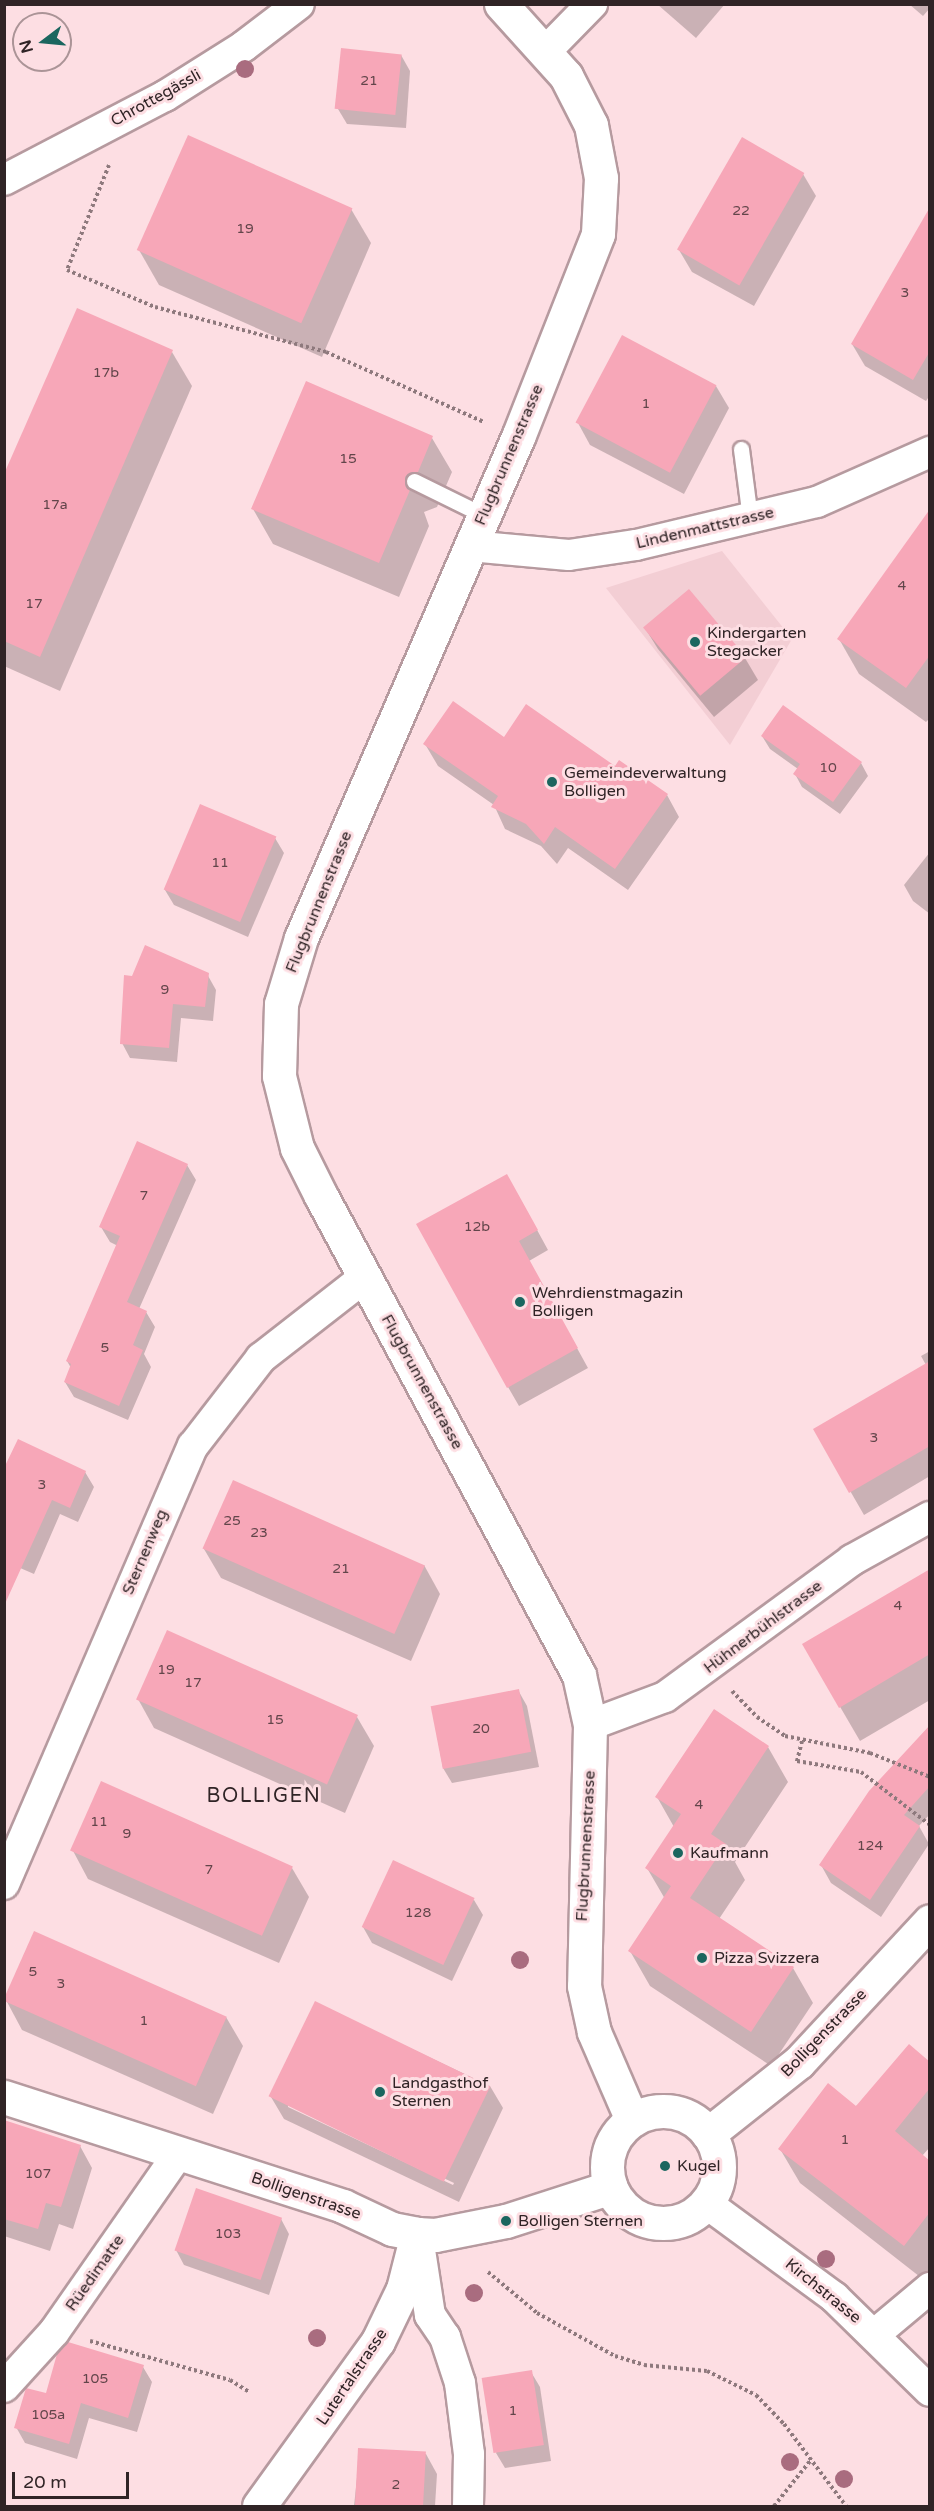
<!DOCTYPE html>
<meta charset="utf-8">
<style>
body{margin:0}
#map{position:relative;width:934px;height:2511px;overflow:hidden;background:#fddee3;font-family:"Varela Round",sans-serif}
div>[style]{position:absolute}
.built>*{inset:0;background:#f3ced4}
.shadow>*{inset:0;background:#0003}
.building>*{inset:0;background:#f7a7b8;transform-origin:0 0}
.path>*{height:4px;margin-top:-2px;transform-origin:0;background:repeating-linear-gradient(90deg,#8e797d 0 3px,transparent 0 6px)}
.roads{filter:drop-shadow(2px 0 #b69a9f) drop-shadow(-2px 0 #b69a9f) drop-shadow(0 2px #b69a9f) drop-shadow(0 -2px #b69a9f)}
.service>*{height:15px;margin:-7.5px;padding:0 7.5px;transform-origin:7.5px;border-radius:7.5px;background:#fff}
.minor>*{height:30px;margin:-15px;padding:0 15px;transform-origin:15px;border-radius:15px;background:#fff}
.tertiary>*{height:33px;margin:-16.5px;padding:0 16.5px;transform-origin:16.5px;border-radius:16.5px;background:#fff}
.secondary>*{height:33px;margin:-16.5px;padding:0 16.5px;transform-origin:16.5px;border-radius:16.5px;background:#fff}
.secondary>.ring{margin:-16.5px;padding:0;box-sizing:content-box;background:none;border:33px solid #fff;border-radius:50%}
.trees>*{width:18px;height:18px;margin:-9px;border-radius:50%;background:#a96c7f}
.dots>*{width:16px;height:16px;translate:-50% -50%;box-sizing:border-box;border:3px solid #fddee3;border-radius:50%}
span{translate:-50% -50%;white-space:nowrap;text-align:center;line-height:1.15;-webkit-text-stroke:6px #fddee3;paint-order:stroke}
.number-label{font-size:14px;color:#62454a}
.number-label span{-webkit-text-stroke-width:0}
.street-label{font-size:16px;color:#302426}
.poi-label{font-size:16px;color:#302426}
.left{translate:0 -50%;text-align:left}
.quarter-label{font-size:20px;color:#302426;letter-spacing:1.5px}
.frame{position:absolute;inset:0;border:6px solid #302426;pointer-events:none}
.north{position:absolute;left:12px;top:12px;width:60px;height:60px;box-sizing:border-box;background:#fddee3;border:2px solid #ab9497;border-radius:50%;rotate:254deg;font-size:16px;font-weight:700;line-height:24px;text-align:center;color:#302426}
.north::after{content:'';display:block;margin:auto;width:21px;height:27px;background:#1b665f;clip-path:polygon(50% 0,100% 100%,50% 72%,0 100%)}
.scale{position:absolute;left:12px;top:2472px;width:117px;height:27px;box-sizing:border-box;border:3px solid #302426;border-top:0;padding-left:8px;font-size:18px;line-height:21px;white-space:nowrap;color:#302426;-webkit-text-stroke:4px #fddee3;paint-order:stroke}
</style>
<div id="map">
<div class="built">
<div style="clip-path:polygon(722px 551px,792px 639px,730px 745px,606px 588px)"></div>
</div>
<div class="shadow">
<div style="clip-path:polygon(657px 4px,725px 4px,696px 38px)"></div>
<div style="clip-path:polygon(909px 4px,930px 4px,930px 8px,923px 16px)"></div>
<div style="clip-path:polygon(401px 55px,410px 71px,406px 128px,347px 124px,338px 109px)"></div>
<div style="clip-path:polygon(742px 139px,803px 174px,816px 196px,754px 306px,692px 272px,679px 250px)"></div>
<div style="clip-path:polygon(351px 209px,371px 243px,322px 357px,159px 285px,139px 250px)"></div>
<div style="clip-path:polygon(930px 243px,930px 395px,926px 401px,865px 366px,852px 344px)"></div>
<div style="clip-path:polygon(172px 352px,192px 386px,60px 691px,4px 666px,4px 478px)"></div>
<div style="clip-path:polygon(716px 386px,729px 408px,684px 494px,590px 445px,578px 423px)"></div>
<div style="clip-path:polygon(432px 438px,452px 472px,437px 507px,424px 512px,429px 526px,399px 597px,273px 544px,253px 509px)"></div>
<div style="clip-path:polygon(930px 535px,930px 718px,926px 722px,859px 674px,839px 639px)"></div>
<div style="clip-path:polygon(645px 628px,745px 658px,758px 680px,714px 717px,658px 649px)"></div>
<div style="clip-path:polygon(762px 736px,861px 763px,868px 776px,840px 814px,802px 787px,795px 774px,798px 769px,770px 749px)"></div>
<div style="clip-path:polygon(425px 744px,615px 769px,667px 795px,679px 817px,628px 890px,568px 848px,557px 864px,541px 846px,505px 829px,494px 805px,438px 766px)"></div>
<div style="clip-path:polygon(275px 838px,284px 853px,248px 937px,174px 905px,165px 890px)"></div>
<div style="clip-path:polygon(930px 852px,930px 914px,913px 901px,904px 885px)"></div>
<div style="clip-path:polygon(207px 974px,216px 990px,213px 1021px,181px 1018px,177px 1062px,130px 1058px,122px 1043px)"></div>
<div style="clip-path:polygon(187px 1165px,196px 1180px,139px 1309px,146px 1312px,155px 1327px,144px 1354px,151px 1367px,128px 1420px,74px 1397px,65px 1382px,71px 1368px,67px 1361px,118px 1246px,110px 1242px,101px 1227px)"></div>
<div style="clip-path:polygon(518px 1195px,548px 1250px,529px 1261px,588px 1368px,519px 1406px,508px 1387px)"></div>
<div style="clip-path:polygon(930px 1351px,930px 1476px,864px 1515px,815px 1430px,926px 1365px,921px 1356px)"></div>
<div style="clip-path:polygon(4px 1472px,85px 1472px,94px 1487px,78px 1522px,60px 1514px,34px 1574px,4px 1561px)"></div>
<div style="clip-path:polygon(204px 1549px,424px 1565px,440px 1594px,411px 1661px,221px 1578px)"></div>
<div style="clip-path:polygon(930px 1570px,930px 1700px,860px 1741px,804px 1645px)"></div>
<div style="clip-path:polygon(518px 1690px,527px 1706px,539px 1767px,452px 1783px,443px 1768px,432px 1707px)"></div>
<div style="clip-path:polygon(138px 1699px,357px 1717px,374px 1746px,345px 1813px,154px 1728px)"></div>
<div style="clip-path:polygon(930px 1728px,930px 1814px,919px 1826px,929px 1844px,881px 1917px,831px 1883px,821px 1865px)"></div>
<div style="clip-path:polygon(768px 1747px,788px 1782px,735px 1862px,745px 1880px,719px 1919px,793px 1968px,813px 2003px,771px 2066px,650px 1986px,630px 1951px,665px 1899px,647px 1868px,674px 1827px,657px 1797px)"></div>
<div style="clip-path:polygon(72px 1849px,292px 1868px,309px 1897px,279px 1963px,88px 1879px)"></div>
<div style="clip-path:polygon(474px 1900px,483px 1915px,452px 1981px,372px 1943px,363px 1927px)"></div>
<div style="clip-path:polygon(6px 2000px,226px 2017px,243px 2046px,213px 2114px,22px 2030px)"></div>
<div style="clip-path:polygon(evenodd,315px 2003px,490px 2086px,503px 2108px,459px 2202px,284px 2119px,271px 2097px,315px 2003px,288px 2104px,454px 2183px,453px 2185px,288px 2107px,288px 2104px)"></div>
<div style="clip-path:polygon(930px 2064px,930px 2147px,922px 2156px,930px 2163px,930px 2272px,924px 2280px,800px 2183px,780px 2149px)"></div>
<div style="clip-path:polygon(4px 2122px,80px 2146px,92px 2168px,73px 2229px,59px 2224px,50px 2251px,4px 2236px)"></div>
<div style="clip-path:polygon(281px 2219px,289px 2234px,269px 2295px,184px 2265px,176px 2250px)"></div>
<div style="clip-path:polygon(143px 2367px,152px 2382px,137px 2432px,89px 2418px,77px 2459px,25px 2443px,16px 2427px,47px 2394px)"></div>
<div style="clip-path:polygon(531px 2372px,540px 2387px,551px 2461px,505px 2468px,496px 2453px)"></div>
<div style="clip-path:polygon(360px 2450px,426px 2454px,437px 2474px,435px 2506px,354px 2506px)"></div>
</div>
<div class="building">
<div style="left:341px;top:48px;width:61px;height:61px;rotate:6deg"></div>
<div style="left:188px;top:135px;width:180px;height:126px;rotate:24deg"></div>
<div style="left:742px;top:137px;width:72px;height:130px;rotate:30deg"></div>
<div style="clip-path:polygon(930px 207px,930px 351px,913px 380px,851px 344px)"></div>
<div style="clip-path:polygon(77px 308px,173px 350px,40px 657px,4px 641px,4px 474px)"></div>
<div style="left:622px;top:335px;width:107px;height:99px;rotate:28deg"></div>
<div style="clip-path:polygon(306px 381px,433px 436px,418px 472px,405px 477px,410px 490px,379px 563px,251px 509px)"></div>
<div style="clip-path:polygon(930px 509px,930px 655px,906px 688px,837px 639px)"></div>
<div style="left:689px;top:589px;width:89px;height:60px;rotate:50deg"></div>
<div style="clip-path:polygon(453px 701px,504px 737px,526px 704px,615px 766px,619px 760px,668px 794px,615px 869px,555px 827px,544px 844px,526px 824px,491px 807px,498px 796px,423px 744px)"></div>
<div style="clip-path:polygon(783px 705px,862px 762px,833px 802px,793px 774px,800px 764px,761px 736px)"></div>
<div style="left:200px;top:804px;width:83px;height:93px;rotate:23deg"></div>
<div style="clip-path:polygon(145px 945px,209px 973px,205px 1007px,173px 1004px,169px 1048px,120px 1044px,124px 975px,132px 976px)"></div>
<div style="clip-path:polygon(137px 1141px,188px 1164px,127px 1302px,147px 1311px,133px 1345px,143px 1350px,119px 1406px,64px 1382px,71px 1364px,66px 1361px,120px 1236px,99px 1227px)"></div>
<div style="clip-path:polygon(507px 1174px,538px 1230px,519px 1241px,578px 1348px,507px 1388px,416px 1224px)"></div>
<div style="clip-path:polygon(930px 1361px,930px 1446px,849px 1493px,813px 1429px)"></div>
<div style="clip-path:polygon(18px 1439px,86px 1471px,70px 1508px,52px 1500px,4px 1606px,4px 1468px)"></div>
<div style="left:233px;top:1480px;width:210px;height:75px;rotate:24deg"></div>
<div style="clip-path:polygon(930px 1569px,930px 1654px,839px 1708px,802px 1644px)"></div>
<div style="left:167px;top:1630px;width:209px;height:76px;rotate:24deg"></div>
<div style="left:519px;top:1689px;width:64px;height:90px;rotate:79deg"></div>
<div style="clip-path:polygon(714px 1709px,769px 1746px,711px 1834px,726px 1844px,690px 1898px,794px 1967px,751px 2032px,628px 1951px,671px 1886px,678px 1891px,645px 1868px,681px 1814px,655px 1797px)"></div>
<div style="clip-path:polygon(930px 1725px,930px 1786px,904px 1815px,920px 1826px,870px 1900px,819px 1865px,869px 1791px)"></div>
<div style="left:101px;top:1781px;width:210px;height:76px;rotate:24deg"></div>
<div style="left:393px;top:1860px;width:90px;height:74px;rotate:25deg"></div>
<div style="left:34px;top:1931px;width:211px;height:76px;rotate:24deg"></div>
<div style="left:315px;top:2001px;width:195px;height:106px;rotate:26deg"></div>
<div style="clip-path:polygon(909px 2044px,930px 2062px,930px 2088px,895px 2131px,930px 2161px,930px 2212px,904px 2246px,778px 2149px,828px 2083px,856px 2106px)"></div>
<div style="clip-path:polygon(4px 2120px,81px 2145px,61px 2207px,46px 2203px,38px 2229px,4px 2219px)"></div>
<div style="left:196px;top:2188px;width:91px;height:66px;rotate:19deg"></div>
<div style="clip-path:polygon(68px 2342px,144px 2365px,128px 2418px,81px 2403px,69px 2444px,14px 2428px,26px 2388px,46px 2393px,57px 2354px)"></div>
<div style="left:532px;top:2370px;width:76px;height:51px;rotate:81deg"></div>
<div style="left:358px;top:2448px;width:68px;height:58px;rotate:3deg"></div>
</div>
<div class="path">
<div style="left:109px;top:165px;width:113px;rotate:111.8deg"></div>
<div style="left:67px;top:270px;width:95px;rotate:22.8deg"></div>
<div style="left:155px;top:307px;width:177px;rotate:14.7deg"></div>
<div style="left:326px;top:352px;width:173px;rotate:23.9deg"></div>
<div style="left:732px;top:1691px;width:36px;rotate:46deg"></div>
<div style="left:757px;top:1717px;width:34px;rotate:34deg"></div>
<div style="left:785px;top:1736px;width:87px;rotate:11.3deg"></div>
<div style="left:870px;top:1753px;width:65px;rotate:21.8deg"></div>
<div style="left:802px;top:1741px;width:21px;rotate:104deg"></div>
<div style="left:797px;top:1761px;width:65px;rotate:9.8deg"></div>
<div style="left:861px;top:1772px;width:87px;rotate:37.5deg"></div>
<div style="left:488px;top:2272px;width:64px;rotate:39.9deg"></div>
<div style="left:537px;top:2313px;width:89px;rotate:28.9deg"></div>
<div style="left:615px;top:2356px;width:30px;rotate:17deg"></div>
<div style="left:644px;top:2365px;width:63px;rotate:5.4deg"></div>
<div style="left:707px;top:2371px;width:55px;rotate:26.1deg"></div>
<div style="left:756px;top:2395px;width:40px;rotate:46deg"></div>
<div style="left:784px;top:2424px;width:103px;rotate:52.9deg"></div>
<div style="left:90px;top:2341px;width:145px;rotate:15.6deg"></div>
<div style="left:230px;top:2380px;width:22px;rotate:32deg"></div>
<div style="left:774px;top:2506px;width:58px;rotate:-51.3deg"></div>
</div>
<div class="roads">
<div class="service">
<div style="left:741px;top:449px;width:70px;rotate:82.6deg"></div>
<div style="left:414px;top:481px;width:77px;rotate:26.2deg"></div>
</div>
<div class="minor">
<div style="left:546px;top:51px;width:66px;rotate:-45.6deg"></div>
<div style="left:4px;top:180px;width:182px;rotate:-27.6deg"></div>
<div style="left:165px;top:96px;width:93px;rotate:-32.3deg"></div>
<div style="left:244px;top:46px;width:69px;rotate:-37.4deg"></div>
<div style="left:470px;top:546px;width:99px;rotate:5.2deg"></div>
<div style="left:569px;top:555px;width:68px;rotate:-8.5deg"></div>
<div style="left:636px;top:545px;width:186px;rotate:-13.4deg"></div>
<div style="left:817px;top:502px;width:124px;rotate:-23.9deg"></div>
<div style="left:590px;top:1725px;width:80px;rotate:-20.5deg"></div>
<div style="left:665px;top:1697px;width:232px;rotate:-36.2deg"></div>
<div style="left:852px;top:1560px;width:89px;rotate:-28.9deg"></div>
<div style="left:4px;top:1884px;width:477px;rotate:-66.7deg"></div>
<div style="left:193px;top:1446px;width:111px;rotate:-52.3deg"></div>
<div style="left:261px;top:1358px;width:132px;rotate:-37.9deg"></div>
<div style="left:706px;top:2203px;width:159px;rotate:36.3deg"></div>
<div style="left:834px;top:2297px;width:134px;rotate:44.4deg"></div>
<div style="left:418px;top:2237px;width:79px;rotate:81.3deg"></div>
<div style="left:430px;top:2315px;width:27px;rotate:56deg"></div>
<div style="left:445px;top:2337px;width:48px;rotate:71.9deg"></div>
<div style="left:460px;top:2383px;width:72px;rotate:82.8deg"></div>
<div style="left:469px;top:2454px;width:52px;rotate:91.1deg"></div>
<div style="left:875px;top:2334px;width:72px;rotate:-39.9deg"></div>
<div style="left:4px;top:2387px;width:74px;rotate:-47.7deg"></div>
<div style="left:54px;top:2332px;width:217px;rotate:-55.1deg"></div>
</div>
<div class="tertiary">
<div style="left:501px;top:4px;width:97px;rotate:47.9deg"></div>
<div style="left:566px;top:76px;width:55px;rotate:63deg"></div>
<div style="left:591px;top:125px;width:54px;rotate:79.3deg"></div>
<div style="left:601px;top:178px;width:56px;rotate:93.1deg"></div>
<div style="left:598px;top:234px;width:218px;rotate:111.5deg"></div>
<div style="left:518px;top:437px;width:546px;rotate:113.42deg"></div>
<div style="left:301px;top:938px;width:69px;rotate:106.9deg"></div>
<div style="left:281px;top:1004px;width:72px;rotate:91.6deg"></div>
<div style="left:279px;top:1076px;width:74px;rotate:76deg"></div>
<div style="left:297px;top:1148px;width:54px;rotate:63.4deg"></div>
<div style="left:321px;top:1196px;width:544px;rotate:61.69deg"></div>
<div style="left:579px;top:1675px;width:51px;rotate:77.6deg"></div>
<div style="left:590px;top:1725px;width:261px;rotate:91.3deg"></div>
<div style="left:584px;top:1986px;width:47px;rotate:77.7deg"></div>
<div style="left:594px;top:2032px;width:96px;rotate:66.6deg"></div>
<div style="left:259px;top:2506px;width:203px;rotate:-54.2deg"></div>
<div style="left:378px;top:2341px;width:58px;rotate:-64.3deg"></div>
<div style="left:403px;top:2289px;width:57px;rotate:-75.7deg"></div>
</div>
<div class="secondary">
<div style="left:4px;top:2097px;width:356px;rotate:17.8deg"></div>
<div style="left:343px;top:2206px;width:54px;rotate:25.1deg"></div>
<div style="left:392px;top:2229px;width:25px;rotate:11deg"></div>
<div style="left:417px;top:2234px;width:18px;rotate:3deg"></div>
<div style="left:435px;top:2235px;width:72px;rotate:-11.2deg"></div>
<div style="left:506px;top:2221px;width:110px;rotate:-17.9deg"></div>
<div class="ring" style="left:607px;top:2111px;width:79px;height:79px"></div>
<div style="left:708px;top:2134px;width:116px;rotate:-38.4deg"></div>
<div style="left:799px;top:2062px;width:192px;rotate:-47.1deg"></div>
</div>
</div>
<div class="trees">
<div style="left:245px;top:69px"></div>
<div style="left:520px;top:1960px"></div>
<div style="left:826px;top:2259px"></div>
<div style="left:474px;top:2293px"></div>
<div style="left:317px;top:2338px"></div>
<div style="left:790px;top:2462px"></div>
<div style="left:844px;top:2479px"></div>
</div>
<div class="dots">
<div style="left:695px;top:642px;background:#1b665f"></div>
<div style="left:552px;top:782px;background:#1b665f"></div>
<div style="left:520px;top:1302px;background:#1b665f"></div>
<div style="left:678px;top:1853px;background:#1b665f"></div>
<div style="left:702px;top:1958px;background:#1b665f"></div>
<div style="left:380px;top:2092px;background:#1b665f"></div>
<div style="left:665px;top:2166px;background:#1b665f"></div>
<div style="left:506px;top:2221px;background:#1b665f"></div>
</div>
<div class="number-label">
<span style="left:369px;top:81px">21</span>
<span style="left:741px;top:211px">22</span>
<span style="left:245px;top:229px">19</span>
<span style="left:905px;top:293px">3</span>
<span style="left:106px;top:373px">17b</span>
<span style="left:646px;top:404px">1</span>
<span style="left:348px;top:459px">15</span>
<span style="left:55px;top:505px">17a</span>
<span style="left:902px;top:586px">4</span>
<span style="left:34px;top:604px">17</span>
<span style="left:828px;top:768px">10</span>
<span style="left:220px;top:863px">11</span>
<span style="left:165px;top:990px">9</span>
<span style="left:144px;top:1196px">7</span>
<span style="left:477px;top:1227px">12b</span>
<span style="left:105px;top:1348px">5</span>
<span style="left:874px;top:1438px">3</span>
<span style="left:42px;top:1485px">3</span>
<span style="left:232px;top:1521px">25</span>
<span style="left:259px;top:1533px">23</span>
<span style="left:341px;top:1569px">21</span>
<span style="left:898px;top:1606px">4</span>
<span style="left:166px;top:1670px">19</span>
<span style="left:193px;top:1683px">17</span>
<span style="left:275px;top:1720px">15</span>
<span style="left:481px;top:1729px">20</span>
<span style="left:699px;top:1805px">4</span>
<span style="left:99px;top:1822px">11</span>
<span style="left:127px;top:1834px">9</span>
<span style="left:870px;top:1846px">124</span>
<span style="left:209px;top:1870px">7</span>
<span style="left:418px;top:1913px">128</span>
<span style="left:33px;top:1972px">5</span>
<span style="left:61px;top:1984px">3</span>
<span style="left:144px;top:2021px">1</span>
<span style="left:845px;top:2140px">1</span>
<span style="left:38px;top:2174px">107</span>
<span style="left:228px;top:2234px">103</span>
<span style="left:95px;top:2379px">105</span>
<span style="left:513px;top:2411px">1</span>
<span style="left:48px;top:2415px">105a</span>
<span style="left:396px;top:2485px">2</span>
</div>
<div class="street-label">
<span style="left:156px;top:98px;rotate:-29deg">Chrottegässli</span>
<span style="left:509px;top:455px;rotate:-67deg">Flugbrunnenstrasse</span>
<span style="left:705px;top:528px;rotate:-13deg">Lindenmattstrasse</span>
<span style="left:319px;top:902px;rotate:-68deg">Flugbrunnenstrasse</span>
<span style="left:422px;top:1382px;rotate:61deg">Flugbrunnenstrasse</span>
<span style="left:145px;top:1552px;rotate:-67deg">Sternenweg</span>
<span style="left:763px;top:1627px;rotate:-37deg">Hühnerbühlstrasse</span>
<span style="left:586px;top:1846px;rotate:-87deg">Flugbrunnenstrasse</span>
<span style="left:824px;top:2033px;rotate:-46deg">Bolligenstrasse</span>
<span style="left:306px;top:2196px;rotate:19deg">Bolligenstrasse</span>
<span style="left:95px;top:2273px;rotate:-55deg">Rüedimatte</span>
<span style="left:823px;top:2291px;rotate:39deg">Kirchstrasse</span>
<span style="left:352px;top:2377px;rotate:-56deg">Lutertalstrasse</span>
</div>
<div class="poi-label">
<span class="left" style="left:707px;top:642px">Kindergarten<br>Stegacker</span>
<span class="left" style="left:564px;top:782px">Gemeindeverwaltung<br>Bolligen</span>
<span class="left" style="left:532px;top:1302px">Wehrdienstmagazin<br>Bolligen</span>
<span class="left" style="left:690px;top:1853px">Kaufmann</span>
<span class="left" style="left:714px;top:1958px">Pizza Svizzera</span>
<span class="left" style="left:392px;top:2092px">Landgasthof<br>Sternen</span>
<span class="left" style="left:677px;top:2166px">Kugel</span>
<span class="left" style="left:518px;top:2221px">Bolligen Sternen</span>
</div>
<div class="quarter-label">
<span style="left:264px;top:1796px">BOLLIGEN</span>
</div>
<div class="frame"></div>
<div class="north">N</div>
<div class="scale">20 m</div>
</div>
